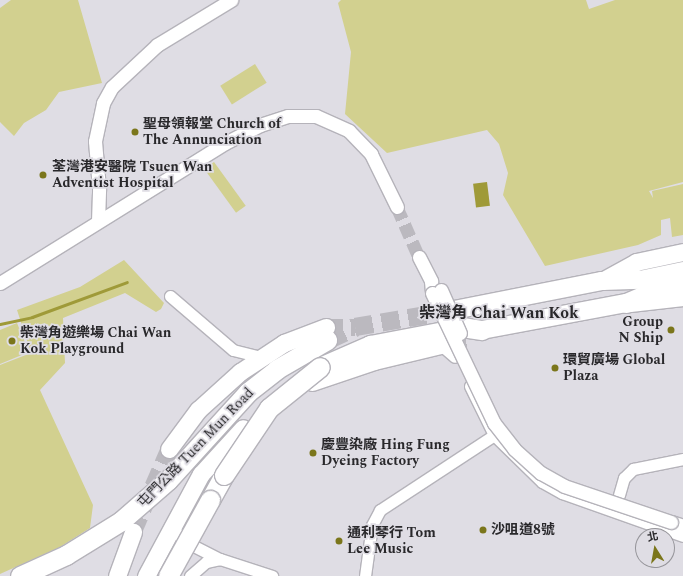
<!DOCTYPE html>
<meta charset="utf-8">
<style>
body{margin:0}
#map{position:relative;width:683px;height:576px;overflow:hidden;background:#dfdde4;font-family:Spectral,"Noto Sans TC",serif}
div>[style]{position:absolute}
.green>*{inset:0;background:#d2d08f;transform-origin:0 0}
.water>*{inset:0;background:#9f9a38;transform-origin:0 0}
.stream>*{height:3px;margin:-1.5px;padding:0 1.5px;transform-origin:1.5px;border-radius:1.5px;background:#9f9a38}
.tertiary-tunnel>*{height:13px;margin-top:-6.5px;transform-origin:0;background:repeating-linear-gradient(90deg,#bbb9bf 0 13px,transparent 0 19px)}
.primary-tunnel>*{height:17px;margin-top:-8.5px;transform-origin:0;background:repeating-linear-gradient(90deg,#bbb9bf 0 17px,transparent 0 25px)}
.trunk-tunnel>*{height:18px;margin-top:-9px;transform-origin:0;background:repeating-linear-gradient(90deg,#bbb9bf 0 18px,transparent 0 27px)}
.motorway-tunnel>*{height:19px;margin-top:-9.5px;transform-origin:0;background:repeating-linear-gradient(90deg,#bbb9bf 0 19px,transparent 0 29px)}
.roads{filter:drop-shadow(1px 0 #b5b3ba) drop-shadow(-1px 0 #b5b3ba) drop-shadow(0 1px #b5b3ba) drop-shadow(0 -1px #b5b3ba)}
.minor>*{height:11px;margin:-5.5px;padding:0 5.5px;transform-origin:5.5px;border-radius:5.5px;background:#fff}
.tertiary>*{height:13px;margin:-6.5px;padding:0 6.5px;transform-origin:6.5px;border-radius:6.5px;background:#fff}
.primary>*{height:17px;margin:-8.5px;padding:0 8.5px;transform-origin:8.5px;border-radius:8.5px;background:#fff}
.trunk>*{height:18px;margin:-9px;padding:0 9px;transform-origin:9px;border-radius:9px;background:#fff}
.motorway>*{height:19px;margin:-9.5px;padding:0 9.5px;transform-origin:9.5px;border-radius:9.5px;background:#fff}
.bridges{filter:drop-shadow(1px 0 #b5b3ba) drop-shadow(-1px 0 #b5b3ba) drop-shadow(0 1px #b5b3ba) drop-shadow(0 -1px #b5b3ba)}
.tertiary-bridge>*{height:13px;margin:-6.5px;padding:0 6.5px;transform-origin:6.5px;border-radius:6.5px;background:#fff}
.motorway-bridge>*{height:19px;margin:-9.5px;padding:0 9.5px;transform-origin:9.5px;border-radius:9.5px;background:#fff}
.dots>*{width:11px;height:11px;translate:-50% -50%;box-sizing:border-box;border:2px solid #dfdde4;border-radius:50%}
span{translate:-50% -50%;white-space:nowrap;text-align:center;line-height:1.15;-webkit-text-stroke:3.5px #dfdde4;paint-order:stroke}
.poi-label{font-size:14px;color:#29282b;font-weight:700}
.left{translate:0 -50%;text-align:left}
.right{translate:-100% -50%;text-align:right}
.street-label{font-size:14px;color:#29282b}
.quarter-label{font-size:16px;color:#29282b;font-weight:700}
.north{position:absolute;left:635px;top:528px;width:40px;height:40px;box-sizing:border-box;background:#dfdde4;border:1px solid #96959a;border-radius:50%;rotate:349deg;font-size:11px;font-weight:700;line-height:16px;text-align:center;color:#29282b}
.north::after{content:'';display:block;margin:auto;width:14px;height:18px;background:#7b761b;clip-path:polygon(50% 0,100% 100%,50% 72%,0 100%)}
</style>
<div id="map">
<div class="green">
<div style="clip-path:polygon(11px 0,78px 0,102px 83px,59px 92px,46px 110px,24px 123px,14px 136px,0 122px,0 8px)"></div>
<div style="clip-path:polygon(341px 0,586px 0,589px 9px,615px 0,683px 0,683px 182px,649px 191px,653px 198px,652px 191px,683px 184px,683px 235px,672px 237px,670px 218px,661px 220px,661px 235px,638px 245px,545px 266px,503px 195px,508px 173px,499px 144px,487px 130px,387px 153px,345px 114px,351px 52px,338px 3px)"></div>
<div style="left:255px;top:64px;width:22px;height:41px;rotate:58deg"></div>
<div style="left:214px;top:162px;width:54px;height:12px;rotate:54deg"></div>
<div style="clip-path:polygon(124px 260px,164px 303px,161px 309px,156px 312px,125px 293px,63px 318px,65px 363px,40px 390px,93px 505px,90px 528px,60px 547px,0 574px,0 365px,31px 353px,17px 310px,80px 287px)"></div>
<div style="clip-path:polygon(17px 323px,29px 352px,0 364px,0 330px)"></div>
</div>
<div class="water">
<div style="left:487px;top:182px;width:24px;height:14px;rotate:83deg"></div>
</div>
<div class="stream">
<div style="left:0;top:324px;width:33px;rotate:-12deg"></div>
<div style="left:32px;top:317px;width:101px;rotate:-20.2deg"></div>
</div>
<div class="tertiary-tunnel">
<div style="left:397px;top:207px;width:55px;rotate:66.3deg"></div>
</div>
<div class="primary-tunnel">
<div style="left:326px;top:327px;width:29px"></div>
<div style="left:449px;top:343px;width:21px;rotate:-11deg"></div>
<div style="left:133px;top:532px;width:90px;rotate:-66.6deg"></div>
</div>
<div class="trunk-tunnel">
<div style="left:355px;top:327px;width:79px;rotate:-9.5deg"></div>
</div>
<div class="motorway-tunnel">
<div style="left:327px;top:340px;width:31px;rotate:-25deg"></div>
</div>
<div class="roads">
<div class="minor">
<div style="left:170px;top:296px;width:83px;rotate:40.6deg"></div>
<div style="left:233px;top:350px;width:29px;rotate:14deg"></div>
<div style="left:441px;top:345px;width:18px;rotate:41deg"></div>
<div style="left:470px;top:386px;width:55px;rotate:63.9deg"></div>
<div style="left:494px;top:435px;width:67px;rotate:44.4deg"></div>
<div style="left:542px;top:482px;width:23px;rotate:29deg"></div>
<div style="left:562px;top:493px;width:128px;rotate:19.6deg"></div>
<div style="left:619px;top:495px;width:18px;rotate:-74deg"></div>
<div style="left:624px;top:478px;width:13px;rotate:-45deg"></div>
<div style="left:633px;top:469px;width:51px;rotate:-11.3deg"></div>
<div style="left:170px;top:526px;width:23px;rotate:45deg"></div>
<div style="left:186px;top:542px;width:38px;rotate:27deg"></div>
<div style="left:220px;top:559px;width:55px;rotate:18.1deg"></div>
<div style="left:190px;top:576px;width:21px;rotate:-41deg"></div>
<div style="left:206px;top:562px;width:14px;rotate:-12deg"></div>
<div style="left:365px;top:576px;width:51px;rotate:-82.2deg"></div>
<div style="left:372px;top:525px;width:17px;rotate:-62deg"></div>
<div style="left:380px;top:510px;width:136px;rotate:-33.3deg"></div>
</div>
<div class="tertiary">
<div style="left:98px;top:221px;width:33px;rotate:-88deg"></div>
<div style="left:99px;top:188px;width:47px;rotate:-94.9deg"></div>
<div style="left:95px;top:141px;width:39px;rotate:-78deg"></div>
<div style="left:103px;top:103px;width:18px;rotate:-61deg"></div>
<div style="left:112px;top:87px;width:62px;rotate:-43deg"></div>
<div style="left:157px;top:45px;width:87px;rotate:-31.3deg"></div>
<div style="left:419px;top:257px;width:27px;rotate:63deg"></div>
<div style="left:431px;top:281px;width:12px;rotate:85deg"></div>
<div style="left:0;top:283px;width:265px;rotate:-31.9deg"></div>
<div style="left:225px;top:143px;width:39px;rotate:-27deg"></div>
<div style="left:260px;top:125px;width:29px;rotate:-18deg"></div>
<div style="left:288px;top:116px;width:28px"></div>
<div style="left:316px;top:116px;width:36px;rotate:24deg"></div>
<div style="left:349px;top:131px;width:32px;rotate:46deg"></div>
<div style="left:371px;top:154px;width:59px;rotate:63.9deg"></div>
<div style="left:671px;top:522px;width:13px;rotate:18deg"></div>
</div>
<div class="primary">
<div style="left:602px;top:281px;width:39px;rotate:-29deg"></div>
<div style="left:636px;top:262px;width:48px;rotate:-12deg"></div>
<div style="left:630px;top:303px;width:53px;rotate:-6.5deg"></div>
<div style="left:312px;top:382px;width:65px;rotate:-18.7deg"></div>
<div style="left:374px;top:361px;width:77px;rotate:-13.5deg"></div>
<div style="left:169px;top:449px;width:49px;rotate:-53.4deg"></div>
<div style="left:198px;top:410px;width:57px;rotate:-42.1deg"></div>
<div style="left:240px;top:372px;width:53px;rotate:-33.4deg"></div>
<div style="left:284px;top:343px;width:45px;rotate:-20.9deg"></div>
<div style="left:117px;top:576px;width:47px;rotate:-70deg"></div>
<div style="left:146px;top:576px;width:116px;rotate:-61.7deg"></div>
<div style="left:201px;top:474px;width:62px;rotate:-47.6deg"></div>
</div>
<div class="trunk">
<div style="left:454px;top:310px;width:151px;rotate:-11.1deg"></div>
<div style="left:602px;top:281px;width:38px;rotate:-2deg"></div>
<div style="left:640px;top:280px;width:44px;rotate:-11.8deg"></div>
<div style="left:482px;top:330px;width:147px;rotate:-10.6deg"></div>
</div>
<div class="motorway">
<div style="left:626px;top:303px;width:28px;rotate:-23deg"></div>
<div style="left:652px;top:292px;width:32px;rotate:-11deg"></div>
<div style="left:462px;top:327px;width:20px;rotate:9deg"></div>
<div style="left:320px;top:367px;width:55px;rotate:-23.7deg"></div>
<div style="left:370px;top:345px;width:75px;rotate:-10.7deg"></div>
<div style="left:210px;top:500px;width:29px;rotate:-61deg"></div>
<div style="left:20px;top:576px;width:51px;rotate:-24.5deg"></div>
<div style="left:66px;top:555px;width:65px;rotate:-31.7deg"></div>
<div style="left:121px;top:521px;width:62px;rotate:-41.1deg"></div>
<div style="left:168px;top:480px;width:119px;rotate:-47.7deg"></div>
<div style="left:248px;top:392px;width:37px;rotate:-38deg"></div>
<div style="left:277px;top:369px;width:58px;rotate:-30.1deg"></div>
</div>
</div>
<div class="bridges">
<div class="tertiary-bridge">
<div style="left:441px;top:290px;width:47px;rotate:66.2deg"></div>
<div style="left:432px;top:293px;width:144px;rotate:64.5deg"></div>
<div style="left:494px;top:423px;width:33px;rotate:52deg"></div>
<div style="left:514px;top:449px;width:36px;rotate:42deg"></div>
<div style="left:541px;top:473px;width:26px;rotate:29deg"></div>
<div style="left:564px;top:486px;width:113px;rotate:18.6deg"></div>
</div>
<div class="motorway-bridge">
<div style="left:224px;top:475px;width:81px;rotate:-56.1deg"></div>
<div style="left:269px;top:408px;width:65px;rotate:-38.8deg"></div>
<div style="left:168px;top:576px;width:87px;rotate:-61.1deg"></div>
</div>
</div>
<div class="dots">
<div style="left:135px;top:132px;background:#7b761b"></div>
<div style="left:43px;top:175px;background:#7b761b"></div>
<div style="left:671px;top:330px;background:#7b761b"></div>
<div style="left:12px;top:341px;background:#7b761b"></div>
<div style="left:555px;top:368px;background:#7b761b"></div>
<div style="left:313px;top:453px;background:#7b761b"></div>
<div style="left:483px;top:530px;background:#7b761b"></div>
<div style="left:339px;top:541px;background:#7b761b"></div>
</div>
<div class="poi-label">
<span class="left" style="left:143px;top:132px">聖母領報堂 Church of<br>The Annunciation</span>
<span class="left" style="left:52px;top:175px">荃灣港安醫院 Tsuen Wan<br>Adventist Hospital</span>
<span class="right" style="left:663px;top:330px">Group<br>N Ship</span>
<span class="left" style="left:20px;top:341px">柴灣角遊樂場 Chai Wan<br>Kok Playground</span>
<span class="left" style="left:563px;top:368px">環貿廣場 Global<br>Plaza</span>
<span class="left" style="left:321px;top:453px">慶豐染廠 Hing Fung<br>Dyeing Factory</span>
<span class="left" style="left:491px;top:530px">沙咀道8號</span>
<span class="left" style="left:347px;top:541px">通利琴行 Tom<br>Lee Music</span>
</div>
<div class="street-label">
<span style="left:196px;top:448px;rotate:-46deg">屯門公路 Tuen Mun Road</span>
</div>
<div class="quarter-label">
<span style="left:499px;top:313px">柴灣角 Chai Wan Kok</span>
</div>
<div class="north">北</div>
</div>
